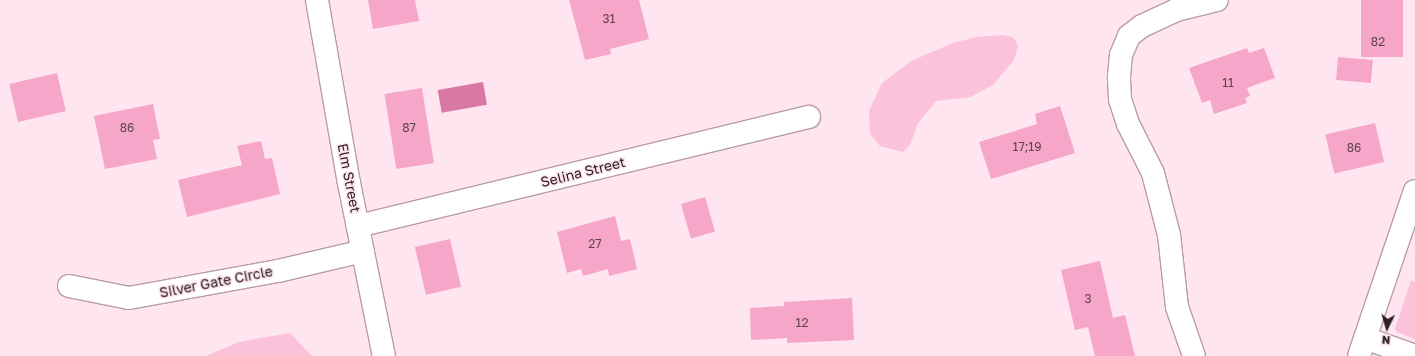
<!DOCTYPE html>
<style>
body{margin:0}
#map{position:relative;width:1415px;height:356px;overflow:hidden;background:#fee5ef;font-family:"Golos Text",sans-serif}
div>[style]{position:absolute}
.green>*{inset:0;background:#fcc2da}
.water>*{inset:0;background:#d879a4;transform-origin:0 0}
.building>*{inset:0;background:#f6a6c9;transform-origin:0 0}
.roads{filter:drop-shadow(1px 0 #b99ca8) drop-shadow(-1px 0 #b99ca8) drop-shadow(0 1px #b99ca8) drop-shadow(0 -1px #b99ca8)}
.minor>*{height:22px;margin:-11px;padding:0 11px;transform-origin:11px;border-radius:11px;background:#fff}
.major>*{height:22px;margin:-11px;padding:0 11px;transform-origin:11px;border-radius:11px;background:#fff}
span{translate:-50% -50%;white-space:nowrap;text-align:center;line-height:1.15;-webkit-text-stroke:3px #fee5ef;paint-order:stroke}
.number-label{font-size:12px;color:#5e424e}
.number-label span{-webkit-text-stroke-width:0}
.street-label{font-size:14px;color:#2c2025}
.north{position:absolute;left:1367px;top:308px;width:40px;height:40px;-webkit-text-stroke:3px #fee5ef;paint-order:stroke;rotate:185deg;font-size:11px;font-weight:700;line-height:16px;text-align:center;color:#2c2025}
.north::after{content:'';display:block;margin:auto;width:14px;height:18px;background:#2c2025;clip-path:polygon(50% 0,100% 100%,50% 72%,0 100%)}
</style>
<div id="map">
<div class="green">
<div style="clip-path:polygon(1004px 35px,1014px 38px,1018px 47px,1014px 60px,993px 85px,970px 97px,936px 101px,918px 123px,910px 145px,903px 152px,880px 146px,870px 134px,869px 111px,882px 83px,911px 61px,953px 43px,977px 37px)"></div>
<div style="clip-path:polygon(1411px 280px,1415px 282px,1415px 339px,1397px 332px,1395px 329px)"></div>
<div style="clip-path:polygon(290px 333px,312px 356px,206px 356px,239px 342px)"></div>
</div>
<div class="water">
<div style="left:483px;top:82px;width:23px;height:46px;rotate:80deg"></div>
</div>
<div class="building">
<div style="clip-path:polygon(368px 0,415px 0,419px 21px,373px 29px)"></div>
<div style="clip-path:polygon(569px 0,639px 0,649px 39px,610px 49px,611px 54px,585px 60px)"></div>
<div style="left:1361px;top:0;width:42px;height:57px"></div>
<div style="clip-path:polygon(1247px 48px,1249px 53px,1264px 48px,1275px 78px,1247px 88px,1250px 96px,1245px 98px,1247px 103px,1214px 114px,1210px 100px,1202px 103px,1189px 68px)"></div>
<div style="left:1338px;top:57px;width:35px;height:23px;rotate:5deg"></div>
<div style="left:57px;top:73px;width:39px;height:49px;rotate:77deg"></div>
<div style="left:422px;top:88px;width:76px;height:38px;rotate:81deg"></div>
<div style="clip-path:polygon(153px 104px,160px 139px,153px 140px,157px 159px,105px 169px,94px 116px)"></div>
<div style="clip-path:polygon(1060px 106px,1075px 153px,991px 179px,979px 142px,1037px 124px,1035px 114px)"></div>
<div style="left:1375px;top:123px;width:40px;height:51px;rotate:77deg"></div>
<div style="clip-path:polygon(261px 141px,265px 159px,272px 158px,280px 194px,187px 217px,178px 180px,242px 165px,237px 146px)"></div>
<div style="left:705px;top:197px;width:36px;height:25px;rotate:74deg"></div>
<div style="clip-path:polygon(615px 216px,621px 241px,630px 239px,637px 269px,609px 276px,608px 269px,583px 276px,581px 269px,567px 273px,557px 232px)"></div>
<div style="left:450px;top:239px;width:49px;height:36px;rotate:77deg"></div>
<div style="clip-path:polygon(1100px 261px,1113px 318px,1125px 315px,1135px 356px,1095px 356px,1088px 327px,1075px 330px,1061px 270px)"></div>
<div style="clip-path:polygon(852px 298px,854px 340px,787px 343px,787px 338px,751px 340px,750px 308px,784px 306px,784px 302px)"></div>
</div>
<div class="roads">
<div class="minor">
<div style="left:317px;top:0;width:186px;rotate:80.1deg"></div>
<div style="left:349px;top:183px;width:177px;rotate:78.6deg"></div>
<div style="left:358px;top:226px;width:464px;rotate:-13.6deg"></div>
<div style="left:69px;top:286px;width:61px;rotate:11.3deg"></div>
<div style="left:129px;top:298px;width:151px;rotate:-10.3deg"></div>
<div style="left:278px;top:271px;width:87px;rotate:-13.2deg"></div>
<div style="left:1365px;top:338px;width:53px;rotate:19.8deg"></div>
<div style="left:1194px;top:356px;width:52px;rotate:-109.1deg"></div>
<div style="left:1177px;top:307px;width:72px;rotate:-96.3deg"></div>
<div style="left:1169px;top:235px;width:64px;rotate:-104.5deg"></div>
<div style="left:1153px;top:173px;width:55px;rotate:-117deg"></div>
<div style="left:1128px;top:124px;width:26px;rotate:-108deg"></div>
<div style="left:1120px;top:99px;width:22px;rotate:-93deg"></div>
<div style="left:1119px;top:77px;width:22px;rotate:-85deg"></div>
<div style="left:1121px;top:55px;width:21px;rotate:-67deg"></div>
<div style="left:1129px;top:36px;width:16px;rotate:-38deg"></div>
<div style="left:1142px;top:26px;width:38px;rotate:-25deg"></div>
<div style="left:1176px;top:10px;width:42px;rotate:-13.7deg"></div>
</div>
<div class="major">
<div style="left:1359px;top:356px;width:174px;rotate:-71.3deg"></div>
</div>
</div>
<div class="number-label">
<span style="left:609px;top:19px">31</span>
<span style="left:1378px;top:42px">82</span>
<span style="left:1228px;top:83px">11</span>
<span style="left:127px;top:128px">86</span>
<span style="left:409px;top:128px">87</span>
<span style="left:1027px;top:147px">17;19</span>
<span style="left:1354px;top:148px">86</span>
<span style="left:595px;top:244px">27</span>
<span style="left:1088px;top:299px">3</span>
<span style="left:802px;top:323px">12</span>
</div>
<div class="street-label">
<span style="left:583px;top:172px;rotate:-14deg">Selina Street</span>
<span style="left:349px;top:178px;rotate:79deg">Elm Street</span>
<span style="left:216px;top:282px;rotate:-11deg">Silver Gate Circle</span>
</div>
<div class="north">N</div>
</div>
